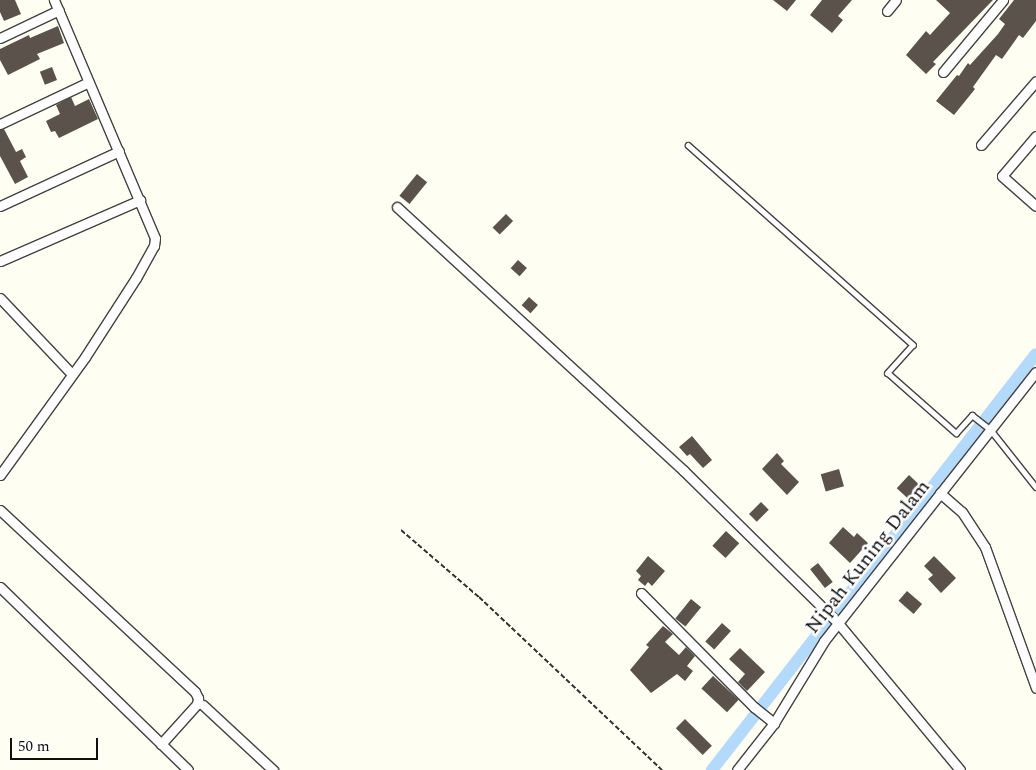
<!DOCTYPE html>
<style>
body{margin:0}
#map{position:relative;width:1036px;height:770px;overflow:hidden;background:#fffef3;font-family:Spectral,serif}
div>[style]{position:absolute}
.canal>*{height:12px;margin:-6px;padding:0 6px;transform-origin:6px;border-radius:6px;background:#b3d9fb}
.building>*{inset:0;background:#5a524b;transform-origin:0 0}
.path>*{height:2px;margin-top:-1px;transform-origin:0;background:repeating-linear-gradient(90deg,#323232 0 5px,transparent 0 7.5px)}
.roads{filter:drop-shadow(1px 0 #434343) drop-shadow(-1px 0 #434343) drop-shadow(0 1px #434343) drop-shadow(0 -1px #434343)}
.service>*{height:4.5px;margin:-2.25px;padding:0 2.25px;transform-origin:2.25px;border-radius:2.25px;background:#fff}
.minor>*{height:9px;margin:-4.5px;padding:0 4.5px;transform-origin:4.5px;border-radius:4.5px;background:#fff}
span{translate:-50% -50%;white-space:nowrap;text-align:center;line-height:1.15;-webkit-text-stroke:5px #fff;paint-order:stroke}
.street-label{font-size:20px;color:#101010}
.scale{position:absolute;left:10px;top:738px;width:88px;height:22px;box-sizing:border-box;border:2px solid #101010;border-top:0;padding-left:6px;font-size:15px;line-height:18px;white-space:nowrap;color:#101010;-webkit-text-stroke:4px #fff;paint-order:stroke}
</style>
<div id="map">
<div class="canal">
<div style="left:712px;top:770px;width:527px;rotate:-52.09deg"></div>
</div>
<div class="building">
<div style="clip-path:polygon(0 0,15px 0,21px 14px,4px 21px,0 12px)"></div>
<div style="clip-path:polygon(773px 0,796px 0,787px 11px)"></div>
<div style="clip-path:polygon(822px 0,852px 0,838px 16px,843px 20px,832px 33px,810px 15px)"></div>
<div style="clip-path:polygon(936px 0,993px 0,933px 62px,936px 64px,926px 74px,906px 55px,926px 31px,930px 35px,950px 13px)"></div>
<div style="clip-path:polygon(1014px 0,1036px 0,1036px 21px,1023px 38px,1019px 35px,1002px 59px,996px 55px,973px 87px,975px 89px,954px 115px,936px 101px,957px 75px,959px 76px,968px 63px,970px 65px,998px 34px,1005px 24px,999px 19px)"></div>
<div style="clip-path:polygon(58px 26px,64px 43px,37px 54px,40px 59px,8px 75px,0 60px,0 49px,29px 35px,30px 38px)"></div>
<div style="left:52px;top:67px;width:14px;height:13px;rotate:69deg"></div>
<div style="clip-path:polygon(71px 97px,75px 106px,89px 99px,98px 119px,59px 138px,55px 131px,51px 132px,46px 121px,60px 114px,56px 105px)"></div>
<div style="clip-path:polygon(4px 129px,16px 152px,22px 149px,26px 157px,20px 161px,28px 177px,15px 184px,0 156px,0 130px)"></div>
<div style="left:417px;top:174px;width:13px;height:28px;rotate:39deg"></div>
<div style="left:506px;top:214px;width:10px;height:19px;rotate:45deg"></div>
<div style="left:518px;top:260px;width:12px;height:11px;rotate:42deg"></div>
<div style="left:529px;top:297px;width:12px;height:11px;rotate:42deg"></div>
<div style="clip-path:polygon(692px 436px,712px 460px,703px 468px,690px 454px,687px 456px,679px 447px)"></div>
<div style="clip-path:polygon(777px 453px,784px 461px,781px 464px,799px 482px,787px 495px,762px 469px)"></div>
<div style="left:839px;top:469px;width:18px;height:19px;rotate:74deg"></div>
<div style="left:909px;top:475px;width:16px;height:18px;rotate:43deg"></div>
<div style="left:761px;top:502px;width:11px;height:17px;rotate:45deg"></div>
<div style="clip-path:polygon(843px 527px,854px 537px,857px 533px,868px 543px,850px 563px,829px 543px)"></div>
<div style="left:726px;top:531px;width:18px;height:20px;rotate:43deg"></div>
<div style="clip-path:polygon(648px 556px,665px 571px,652px 586px,648px 582px,645px 586px,638px 580px,641px 576px,636px 571px)"></div>
<div style="clip-path:polygon(934px 556px,956px 578px,941px 593px,928px 579px,933px 575px,924px 566px)"></div>
<div style="left:818px;top:563px;width:24px;height:10px;rotate:52deg"></div>
<div style="left:907px;top:591px;width:20px;height:13px;rotate:41deg"></div>
<div style="left:691px;top:599px;width:13px;height:25px;rotate:39deg"></div>
<div style="left:722px;top:623px;width:12px;height:25px;rotate:42deg"></div>
<div style="clip-path:polygon(663px 626px,673px 634px,665px 642px,679px 655px,686px 647px,695px 656px,687px 666px,693px 671px,685px 681px,677px 674px,651px 693px,630px 670px,649px 647px,646px 645px)"></div>
<div style="clip-path:polygon(740px 648px,765px 672px,747px 691px,738px 682px,745px 674px,729px 659px)"></div>
<div style="left:713px;top:676px;width:35px;height:17px;rotate:43deg"></div>
<div style="left:685px;top:719px;width:38px;height:13px;rotate:45deg"></div>
</div>
<div class="path">
<div style="left:401px;top:530px;width:103px;rotate:40.7deg"></div>
<div style="left:479px;top:597px;width:252px;rotate:43.4deg"></div>
</div>
<div class="roads">
<div class="service">
<div style="left:688px;top:145px;width:301px;rotate:41.6deg"></div>
<div style="left:913px;top:345px;width:38px;rotate:132deg"></div>
<div style="left:888px;top:373px;width:91px;rotate:41.4deg"></div>
<div style="left:956px;top:433px;width:24px;rotate:-48deg"></div>
<div style="left:972px;top:415px;width:23px;rotate:38deg"></div>
<div style="left:990px;top:429px;width:74px;rotate:51.6deg"></div>
</div>
<div class="minor">
<div style="left:887px;top:11px;width:14px;rotate:-51deg"></div>
<div style="left:0;top:38px;width:65px;rotate:-25.4deg"></div>
<div style="left:943px;top:72px;width:94px;rotate:-50.2deg"></div>
<div style="left:0;top:124px;width:98px;rotate:-25.3deg"></div>
<div style="left:1036px;top:136px;width:52px;rotate:130.4deg"></div>
<div style="left:1002px;top:176px;width:45px;rotate:41.4deg"></div>
<div style="left:981px;top:145px;width:84px;rotate:-49.3deg"></div>
<div style="left:0;top:206px;width:131px;rotate:-24.8deg"></div>
<div style="left:397px;top:207px;width:389px;rotate:42.6deg"></div>
<div style="left:683px;top:470px;width:218px;rotate:44.6deg"></div>
<div style="left:838px;top:623px;width:191px;rotate:50.3deg"></div>
<div style="left:0;top:261px;width:153px;rotate:-23.5deg"></div>
<div style="left:0;top:298px;width:103px;rotate:46.6deg"></div>
<div style="left:0;top:475px;width:145px;rotate:-54.2deg"></div>
<div style="left:85px;top:357px;width:94px;rotate:-57.2deg"></div>
<div style="left:136px;top:278px;width:37px;rotate:-61deg"></div>
<div style="left:154px;top:246px;width:8px;rotate:-83deg"></div>
<div style="left:155px;top:238px;width:259px;rotate:-113deg"></div>
<div style="left:940px;top:493px;width:29px;rotate:41deg"></div>
<div style="left:962px;top:512px;width:42px;rotate:56.7deg"></div>
<div style="left:985px;top:547px;width:150px;rotate:70.1deg"></div>
<div style="left:0;top:510px;width:267px;rotate:43deg"></div>
<div style="left:195px;top:692px;width:7px;rotate:63deg"></div>
<div style="left:198px;top:698px;width:6px;rotate:99deg"></div>
<div style="left:197px;top:704px;width:54px;rotate:132deg"></div>
<div style="left:0;top:587px;width:262px;rotate:44.2deg"></div>
<div style="left:641px;top:593px;width:161px;rotate:45.3deg"></div>
<div style="left:754px;top:707px;width:26px;rotate:39deg"></div>
<div style="left:203px;top:705px;width:96px;rotate:42.9deg"></div>
<div style="left:737px;top:770px;width:60px;rotate:-51.8deg"></div>
<div style="left:774px;top:723px;width:96px;rotate:-58.6deg"></div>
<div style="left:824px;top:641px;width:342px;rotate:-51.8deg"></div>
</div>
</div>
<div class="street-label">
<span style="left:868px;top:557px;rotate:-52deg">Nipah Kuning Dalam</span>
</div>
<div class="scale">50 m</div>
</div>
